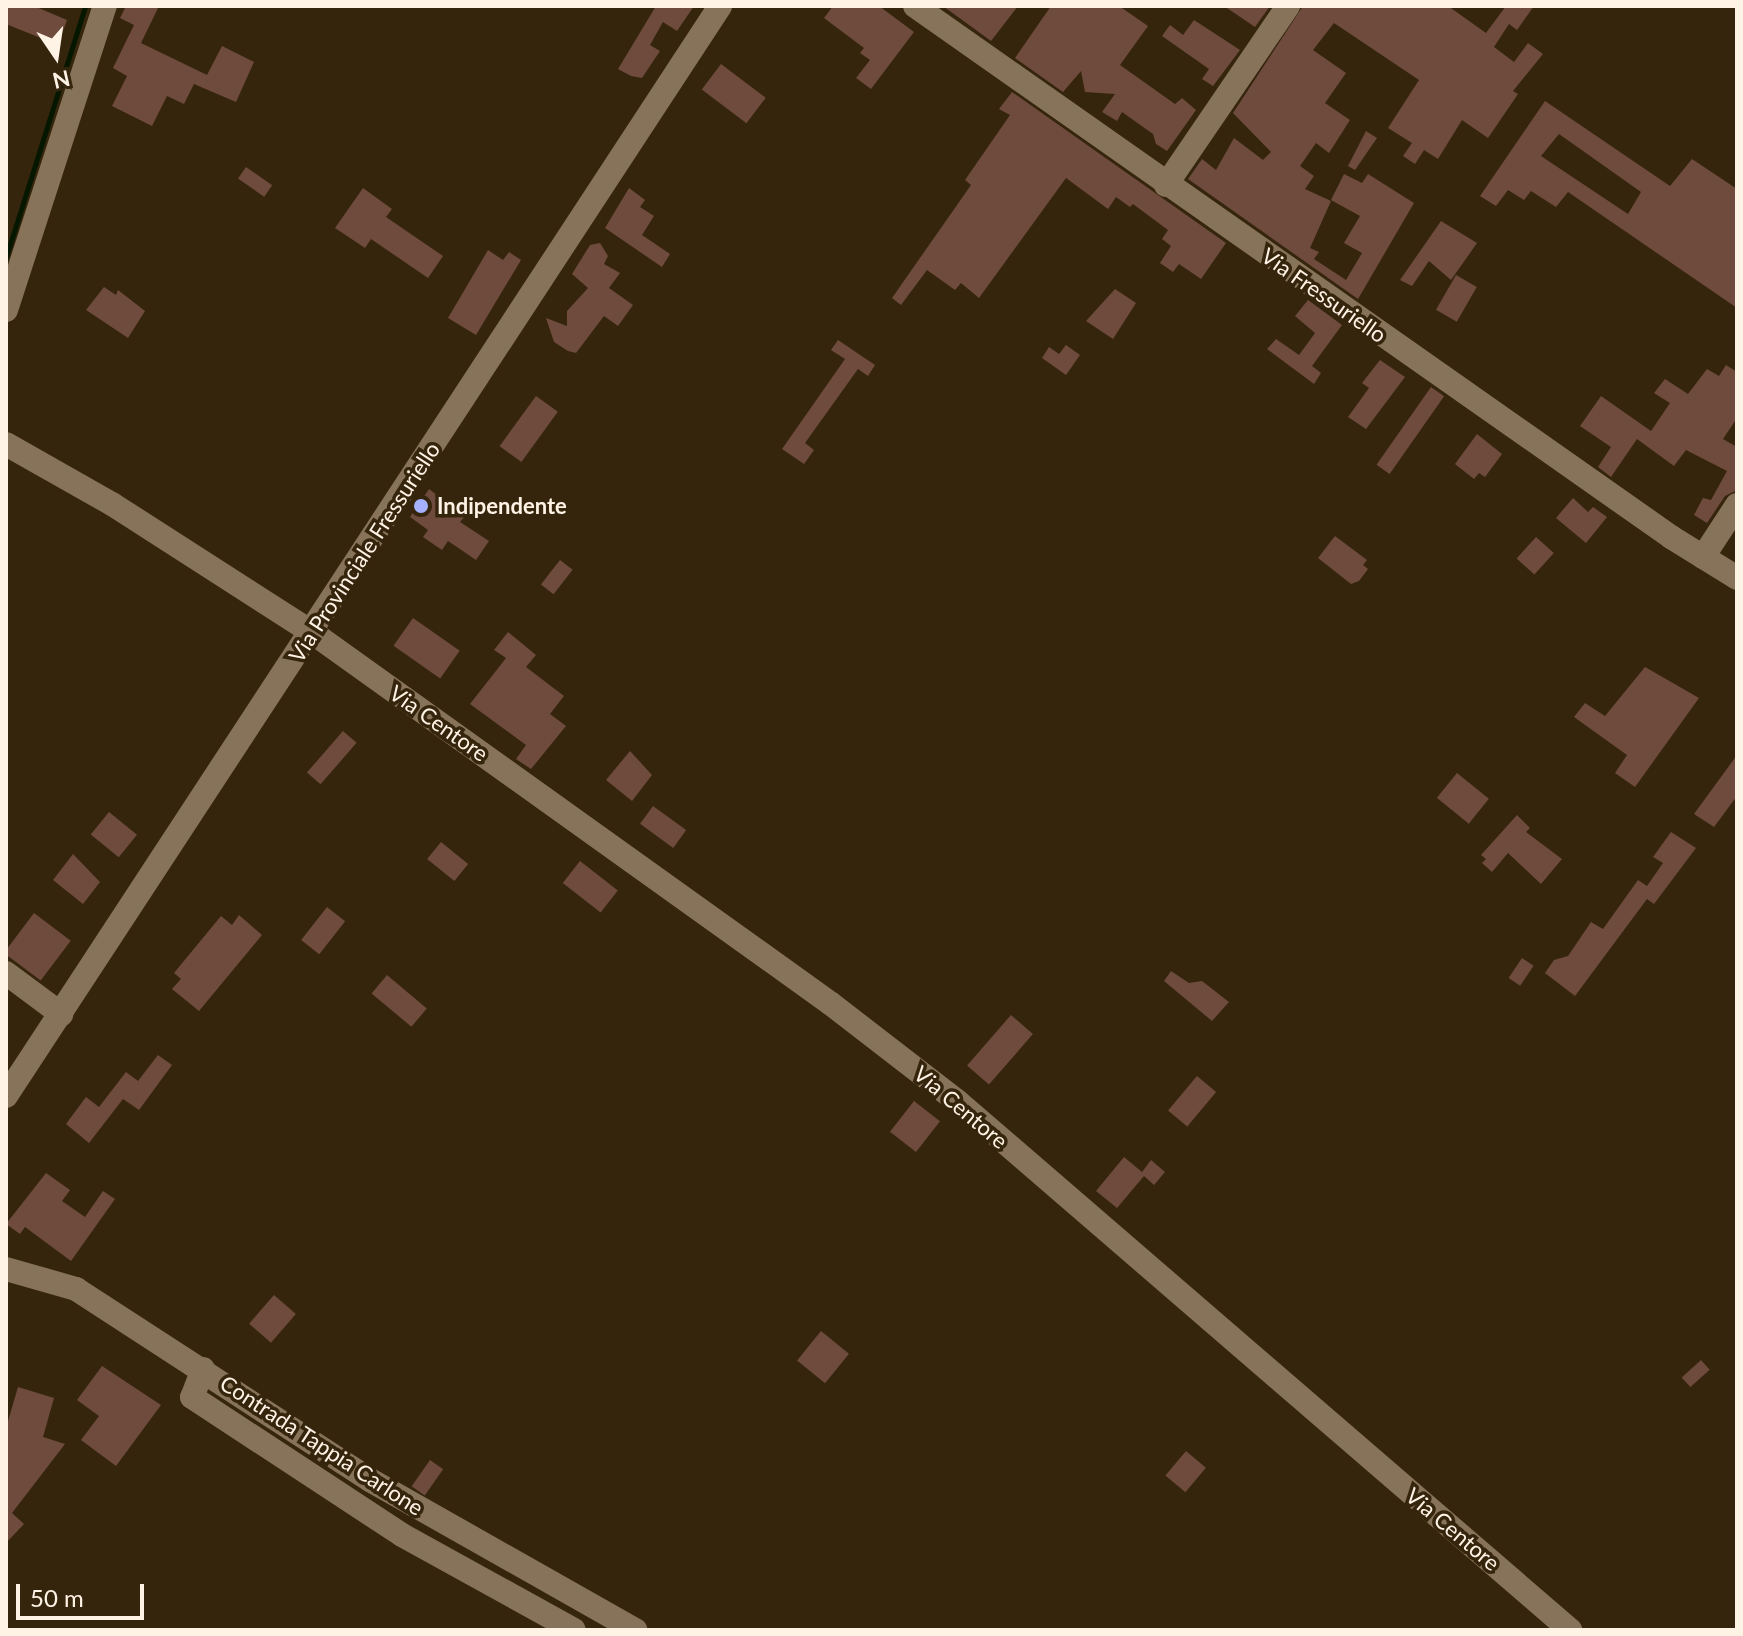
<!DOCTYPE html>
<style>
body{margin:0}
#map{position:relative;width:1743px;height:1636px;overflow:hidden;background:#36250d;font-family:Lato,sans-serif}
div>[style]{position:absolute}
.stream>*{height:5px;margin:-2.5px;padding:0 2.5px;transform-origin:2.5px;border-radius:2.5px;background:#061700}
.building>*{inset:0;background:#6e4b3d;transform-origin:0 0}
.minor>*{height:24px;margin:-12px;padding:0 12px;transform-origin:12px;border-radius:12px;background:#877359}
.dots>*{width:22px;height:22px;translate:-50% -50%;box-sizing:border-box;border:4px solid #36250d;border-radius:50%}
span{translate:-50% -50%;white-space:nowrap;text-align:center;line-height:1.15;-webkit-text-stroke:7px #36250d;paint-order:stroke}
.street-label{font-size:22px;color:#fff3e5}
.poi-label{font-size:22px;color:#fff3e5;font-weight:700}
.left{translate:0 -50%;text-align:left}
.frame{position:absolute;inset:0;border:8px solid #fff3e5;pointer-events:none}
.north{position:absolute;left:16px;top:16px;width:80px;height:80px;-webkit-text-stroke:6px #36250d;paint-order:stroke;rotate:167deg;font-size:22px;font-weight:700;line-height:32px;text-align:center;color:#fff3e5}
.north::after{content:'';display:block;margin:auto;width:28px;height:36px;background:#fff3e5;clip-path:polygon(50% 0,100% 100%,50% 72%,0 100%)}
.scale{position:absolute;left:16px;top:1584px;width:128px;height:36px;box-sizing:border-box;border:4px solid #fff3e5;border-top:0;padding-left:10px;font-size:24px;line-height:28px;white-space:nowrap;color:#fff3e5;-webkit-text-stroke:6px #36250d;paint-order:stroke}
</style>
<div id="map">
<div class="stream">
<div style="left:6px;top:257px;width:263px;rotate:-72.5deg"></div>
</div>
<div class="building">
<div style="clip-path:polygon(6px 6px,34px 6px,67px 20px,58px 45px,6px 24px)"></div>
<div style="clip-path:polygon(126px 6px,159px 6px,141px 43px,207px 75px,222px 46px,254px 62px,236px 102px,194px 84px,184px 104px,167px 96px,152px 126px,112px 106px,127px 76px,113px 68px,134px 25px,120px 18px)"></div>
<div style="clip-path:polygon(656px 6px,694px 6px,677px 31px,663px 22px,650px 45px,660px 51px,642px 78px,631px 76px,618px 69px)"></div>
<div style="clip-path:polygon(833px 6px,879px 6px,914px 32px,871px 89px,856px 78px,870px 60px,860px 53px,864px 48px,824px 18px)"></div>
<div style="clip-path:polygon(943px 6px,1018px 6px,991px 41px)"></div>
<div style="clip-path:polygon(1051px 6px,1119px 6px,1148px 26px,1120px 65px,1175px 104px,1182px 98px,1196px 110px,1167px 151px,1156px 144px,1153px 134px,1122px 112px,1117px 121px,1102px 112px,1115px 94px,1085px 92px,1081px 71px,1063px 92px,1015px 58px)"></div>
<div style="clip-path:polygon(1224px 6px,1270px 6px,1255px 27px)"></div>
<div style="clip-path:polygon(1303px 6px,1448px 6px,1486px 33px,1506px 6px,1534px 6px,1517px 30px,1509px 24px,1494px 47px,1514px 62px,1528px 43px,1543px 54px,1513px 91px,1518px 94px,1488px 138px,1462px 120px,1438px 159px,1424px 150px,1415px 164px,1403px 156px,1412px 143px,1388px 128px,1419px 80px,1334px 23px,1313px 50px,1346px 73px,1325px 103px,1350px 120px,1329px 153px,1316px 143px,1300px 166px,1314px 176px,1305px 189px,1331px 201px,1310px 248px,1319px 252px,1314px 259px,1346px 280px,1362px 253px,1344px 243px,1360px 216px,1331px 200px,1344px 174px,1362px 183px,1368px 174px,1414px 203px,1358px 299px,1188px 179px,1202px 159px,1216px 170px,1234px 138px,1263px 160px,1271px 152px,1233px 113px)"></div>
<div style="clip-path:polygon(1194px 20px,1240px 50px,1213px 86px,1202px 79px,1209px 69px,1162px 36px,1170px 25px,1183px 35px)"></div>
<div style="left:721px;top:64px;width:56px;height:32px;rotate:37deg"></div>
<div style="clip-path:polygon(1012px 92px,1226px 243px,1201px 279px,1179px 264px,1173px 272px,1160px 263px,1171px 246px,1162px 239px,1168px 230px,1133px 204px,1130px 207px,1116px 197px,1108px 209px,1066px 178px,979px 298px,961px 283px,955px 290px,927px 270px,901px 305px,892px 298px,971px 185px,965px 180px,1010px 115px,999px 109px)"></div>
<div style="clip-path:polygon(evenodd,1545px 101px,1670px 186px,1692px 159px,1737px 189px,1737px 308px,1568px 192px,1556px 207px,1531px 191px,1524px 200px,1508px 190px,1496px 206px,1480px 196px,1545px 101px,1559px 134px,1641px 192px,1628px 214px,1541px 156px,1559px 134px)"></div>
<div style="clip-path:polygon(1366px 131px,1377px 138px,1355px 170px,1348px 166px)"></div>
<div style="left:246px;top:167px;width:32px;height:14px;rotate:35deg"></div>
<div style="clip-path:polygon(363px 188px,392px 209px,386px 217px,443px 256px,428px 278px,371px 239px,365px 248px,335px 228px)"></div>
<div style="clip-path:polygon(629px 188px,645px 200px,640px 207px,654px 216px,642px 235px,670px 254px,662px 267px,605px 228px)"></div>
<div style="clip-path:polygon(1441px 221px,1477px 243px,1451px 280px,1429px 261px,1412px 286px,1400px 280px)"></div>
<div style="clip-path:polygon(600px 243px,608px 256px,604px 264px,620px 273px,609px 288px,633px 305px,618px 326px,604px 316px,576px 353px,568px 351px,554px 342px,546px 318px,567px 326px,567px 311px,588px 288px,572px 274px,590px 245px)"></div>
<div style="clip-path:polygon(488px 250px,503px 260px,509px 252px,521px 260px,476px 335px,448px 318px)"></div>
<div style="left:1456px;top:275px;width:24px;height:40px;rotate:30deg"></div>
<div style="clip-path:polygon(104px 287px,116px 295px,118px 290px,145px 311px,128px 338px,86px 310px)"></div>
<div style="clip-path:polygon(1115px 289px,1136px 303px,1113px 339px,1086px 321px)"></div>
<div style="clip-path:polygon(1308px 300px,1342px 325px,1312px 366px,1321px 373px,1314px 384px,1267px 349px,1276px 339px,1299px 355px,1315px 333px,1295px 316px)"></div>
<div style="clip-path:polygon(838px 340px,875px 365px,868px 376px,858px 369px,805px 443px,814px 450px,804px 464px,782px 449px,845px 359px,831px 350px)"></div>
<div style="clip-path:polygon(1066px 345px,1080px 355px,1066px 375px,1042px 358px,1049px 347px,1059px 354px)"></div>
<div style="clip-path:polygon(1380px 360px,1405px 377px,1366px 429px,1348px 417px,1369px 388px,1362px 383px)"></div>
<div style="clip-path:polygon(1726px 365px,1737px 372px,1737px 418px,1723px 439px,1737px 447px,1737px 490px,1725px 496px,1707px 523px,1694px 515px,1703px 498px,1711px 500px,1727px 471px,1686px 450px,1674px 466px,1637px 439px,1611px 477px,1598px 467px,1611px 447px,1580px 426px,1601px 396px,1651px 431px,1670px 403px,1654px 393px,1665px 379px,1688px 394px,1707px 369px,1719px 376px)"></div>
<div style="left:1431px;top:387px;width:16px;height:95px;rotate:35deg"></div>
<div style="left:536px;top:396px;width:27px;height:62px;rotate:36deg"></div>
<div style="clip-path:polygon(1477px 434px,1502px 454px,1485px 477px,1479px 473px,1474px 479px,1455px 464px)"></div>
<div style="clip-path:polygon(429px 489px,465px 516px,460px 522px,489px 541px,476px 560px,448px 541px,442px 550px,423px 537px,428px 530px,410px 517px)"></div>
<div style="clip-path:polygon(1573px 498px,1588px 512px,1593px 507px,1607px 517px,1586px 543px,1556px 518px)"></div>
<div style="clip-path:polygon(1335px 536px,1367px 560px,1363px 565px,1368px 569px,1359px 581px,1351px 584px,1318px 558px)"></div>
<div style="left:1536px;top:537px;width:24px;height:29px;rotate:42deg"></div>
<div style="left:560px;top:560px;width:16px;height:31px;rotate:38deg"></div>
<div style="left:413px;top:618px;width:57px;height:34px;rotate:35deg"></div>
<div style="clip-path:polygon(508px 632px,536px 655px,526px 667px,564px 696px,550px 714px,566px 726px,531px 769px,516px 759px,526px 745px,470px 704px,506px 658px,494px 650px)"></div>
<div style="clip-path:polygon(1645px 667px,1699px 698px,1635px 787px,1615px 773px,1627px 755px,1574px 717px,1585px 703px,1605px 716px)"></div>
<div style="left:343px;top:731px;width:18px;height:55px;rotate:41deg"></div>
<div style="clip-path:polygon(630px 751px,652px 775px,632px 801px,606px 780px)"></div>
<div style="clip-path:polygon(1737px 755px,1737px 796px,1714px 827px,1694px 814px)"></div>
<div style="left:1457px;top:773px;width:41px;height:32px;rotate:39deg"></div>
<div style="left:653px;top:806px;width:41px;height:22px;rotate:36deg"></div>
<div style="left:109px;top:812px;width:36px;height:29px;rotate:39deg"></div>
<div style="clip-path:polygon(1517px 815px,1530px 828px,1526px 832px,1562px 859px,1541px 884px,1508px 853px,1492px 872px,1482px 863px,1486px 859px,1481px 855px)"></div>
<div style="clip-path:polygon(1671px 832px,1696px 848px,1654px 904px,1647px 899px,1575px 996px,1545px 973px,1554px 960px,1568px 956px,1591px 922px,1603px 929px,1638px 880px,1647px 886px,1663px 863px,1653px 857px)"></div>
<div style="left:441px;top:842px;width:35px;height:22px;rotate:39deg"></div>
<div style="clip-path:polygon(73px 854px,100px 882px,83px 904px,53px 880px)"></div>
<div style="left:580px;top:861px;width:48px;height:28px;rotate:38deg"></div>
<div style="left:327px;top:907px;width:23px;height:42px;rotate:38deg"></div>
<div style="left:34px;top:913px;width:46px;height:50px;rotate:37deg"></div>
<div style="clip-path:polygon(239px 915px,262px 935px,199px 1011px,172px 989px,181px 979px,174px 973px,221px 916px,232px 925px)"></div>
<div style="left:1522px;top:958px;width:14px;height:24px;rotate:34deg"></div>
<div style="clip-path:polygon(1171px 971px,1189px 983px,1202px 981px,1229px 1002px,1212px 1021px,1164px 981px)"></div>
<div style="left:387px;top:975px;width:52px;height:24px;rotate:40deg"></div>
<div style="left:1011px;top:1015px;width:29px;height:67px;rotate:41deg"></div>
<div style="clip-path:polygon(158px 1055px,172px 1065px,139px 1110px,123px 1099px,89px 1143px,66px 1124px,86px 1097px,99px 1107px,126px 1072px,138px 1081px)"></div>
<div style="left:1197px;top:1076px;width:25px;height:45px;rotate:40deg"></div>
<div style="left:914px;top:1101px;width:33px;height:39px;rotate:38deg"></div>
<div style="clip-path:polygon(1124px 1157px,1142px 1172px,1151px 1160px,1165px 1172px,1154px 1185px,1144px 1176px,1117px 1208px,1096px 1191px)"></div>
<div style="clip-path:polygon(46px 1173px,70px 1190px,62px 1201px,85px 1217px,103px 1191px,115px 1199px,71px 1261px,25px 1227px,20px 1234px,6px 1224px)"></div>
<div style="left:274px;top:1295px;width:29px;height:38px;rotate:41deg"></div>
<div style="left:821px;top:1331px;width:36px;height:38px;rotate:39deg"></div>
<div style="left:1701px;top:1360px;width:13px;height:26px;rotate:48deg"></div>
<div style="clip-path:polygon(102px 1366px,161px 1405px,116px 1466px,81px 1440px,99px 1416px,77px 1400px)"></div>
<div style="clip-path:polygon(18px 1387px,54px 1398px,43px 1437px,65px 1444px,12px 1513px,24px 1524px,6px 1543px,6px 1428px)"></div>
<div style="left:1186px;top:1451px;width:26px;height:32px;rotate:40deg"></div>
<div style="left:430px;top:1460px;width:16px;height:32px;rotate:35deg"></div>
</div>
<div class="minor">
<div style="left:915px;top:6px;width:924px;rotate:35.08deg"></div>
<div style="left:1671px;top:537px;width:78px;rotate:31.8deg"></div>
<div style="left:1166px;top:185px;width:217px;rotate:-55.7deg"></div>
<div style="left:6px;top:310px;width:320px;rotate:-72deg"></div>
<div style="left:6px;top:444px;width:122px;rotate:29.5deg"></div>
<div style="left:112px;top:504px;width:239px;rotate:32.7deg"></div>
<div style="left:313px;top:633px;width:636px;rotate:35.59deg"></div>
<div style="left:830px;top:1003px;width:160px;rotate:37.7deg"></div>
<div style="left:957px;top:1101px;width:810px;rotate:40.79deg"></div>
<div style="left:1703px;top:557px;width:62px;rotate:-56.8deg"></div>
<div style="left:6px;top:973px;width:69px;rotate:36.7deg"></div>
<div style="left:6px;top:1096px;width:1303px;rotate:-56.77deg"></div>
<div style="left:6px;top:1269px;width:73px;rotate:15.9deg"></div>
<div style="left:76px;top:1289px;width:351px;rotate:33deg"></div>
<div style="left:370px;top:1480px;width:305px;rotate:29.5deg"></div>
<div style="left:203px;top:1369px;width:30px;rotate:111deg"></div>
<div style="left:192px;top:1397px;width:251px;rotate:33.3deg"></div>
<div style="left:402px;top:1535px;width:196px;rotate:28.9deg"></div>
</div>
<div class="dots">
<div style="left:421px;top:506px;background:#a5b1fc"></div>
</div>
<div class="street-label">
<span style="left:1324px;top:295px;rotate:35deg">Via Fressuriello</span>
<span style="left:364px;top:552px;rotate:-57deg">Via Provinciale Fressuriello</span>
<span style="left:439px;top:723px;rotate:35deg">Via Centore</span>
<span style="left:961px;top:1107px;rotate:40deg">Via Centore</span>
<span style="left:322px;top:1445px;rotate:33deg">Contrada Tappia Carlone</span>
<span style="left:1453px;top:1529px;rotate:40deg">Via Centore</span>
</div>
<div class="poi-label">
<span class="left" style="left:437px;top:506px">Indipendente</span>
</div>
<div class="frame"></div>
<div class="north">N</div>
<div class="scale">50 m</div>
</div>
